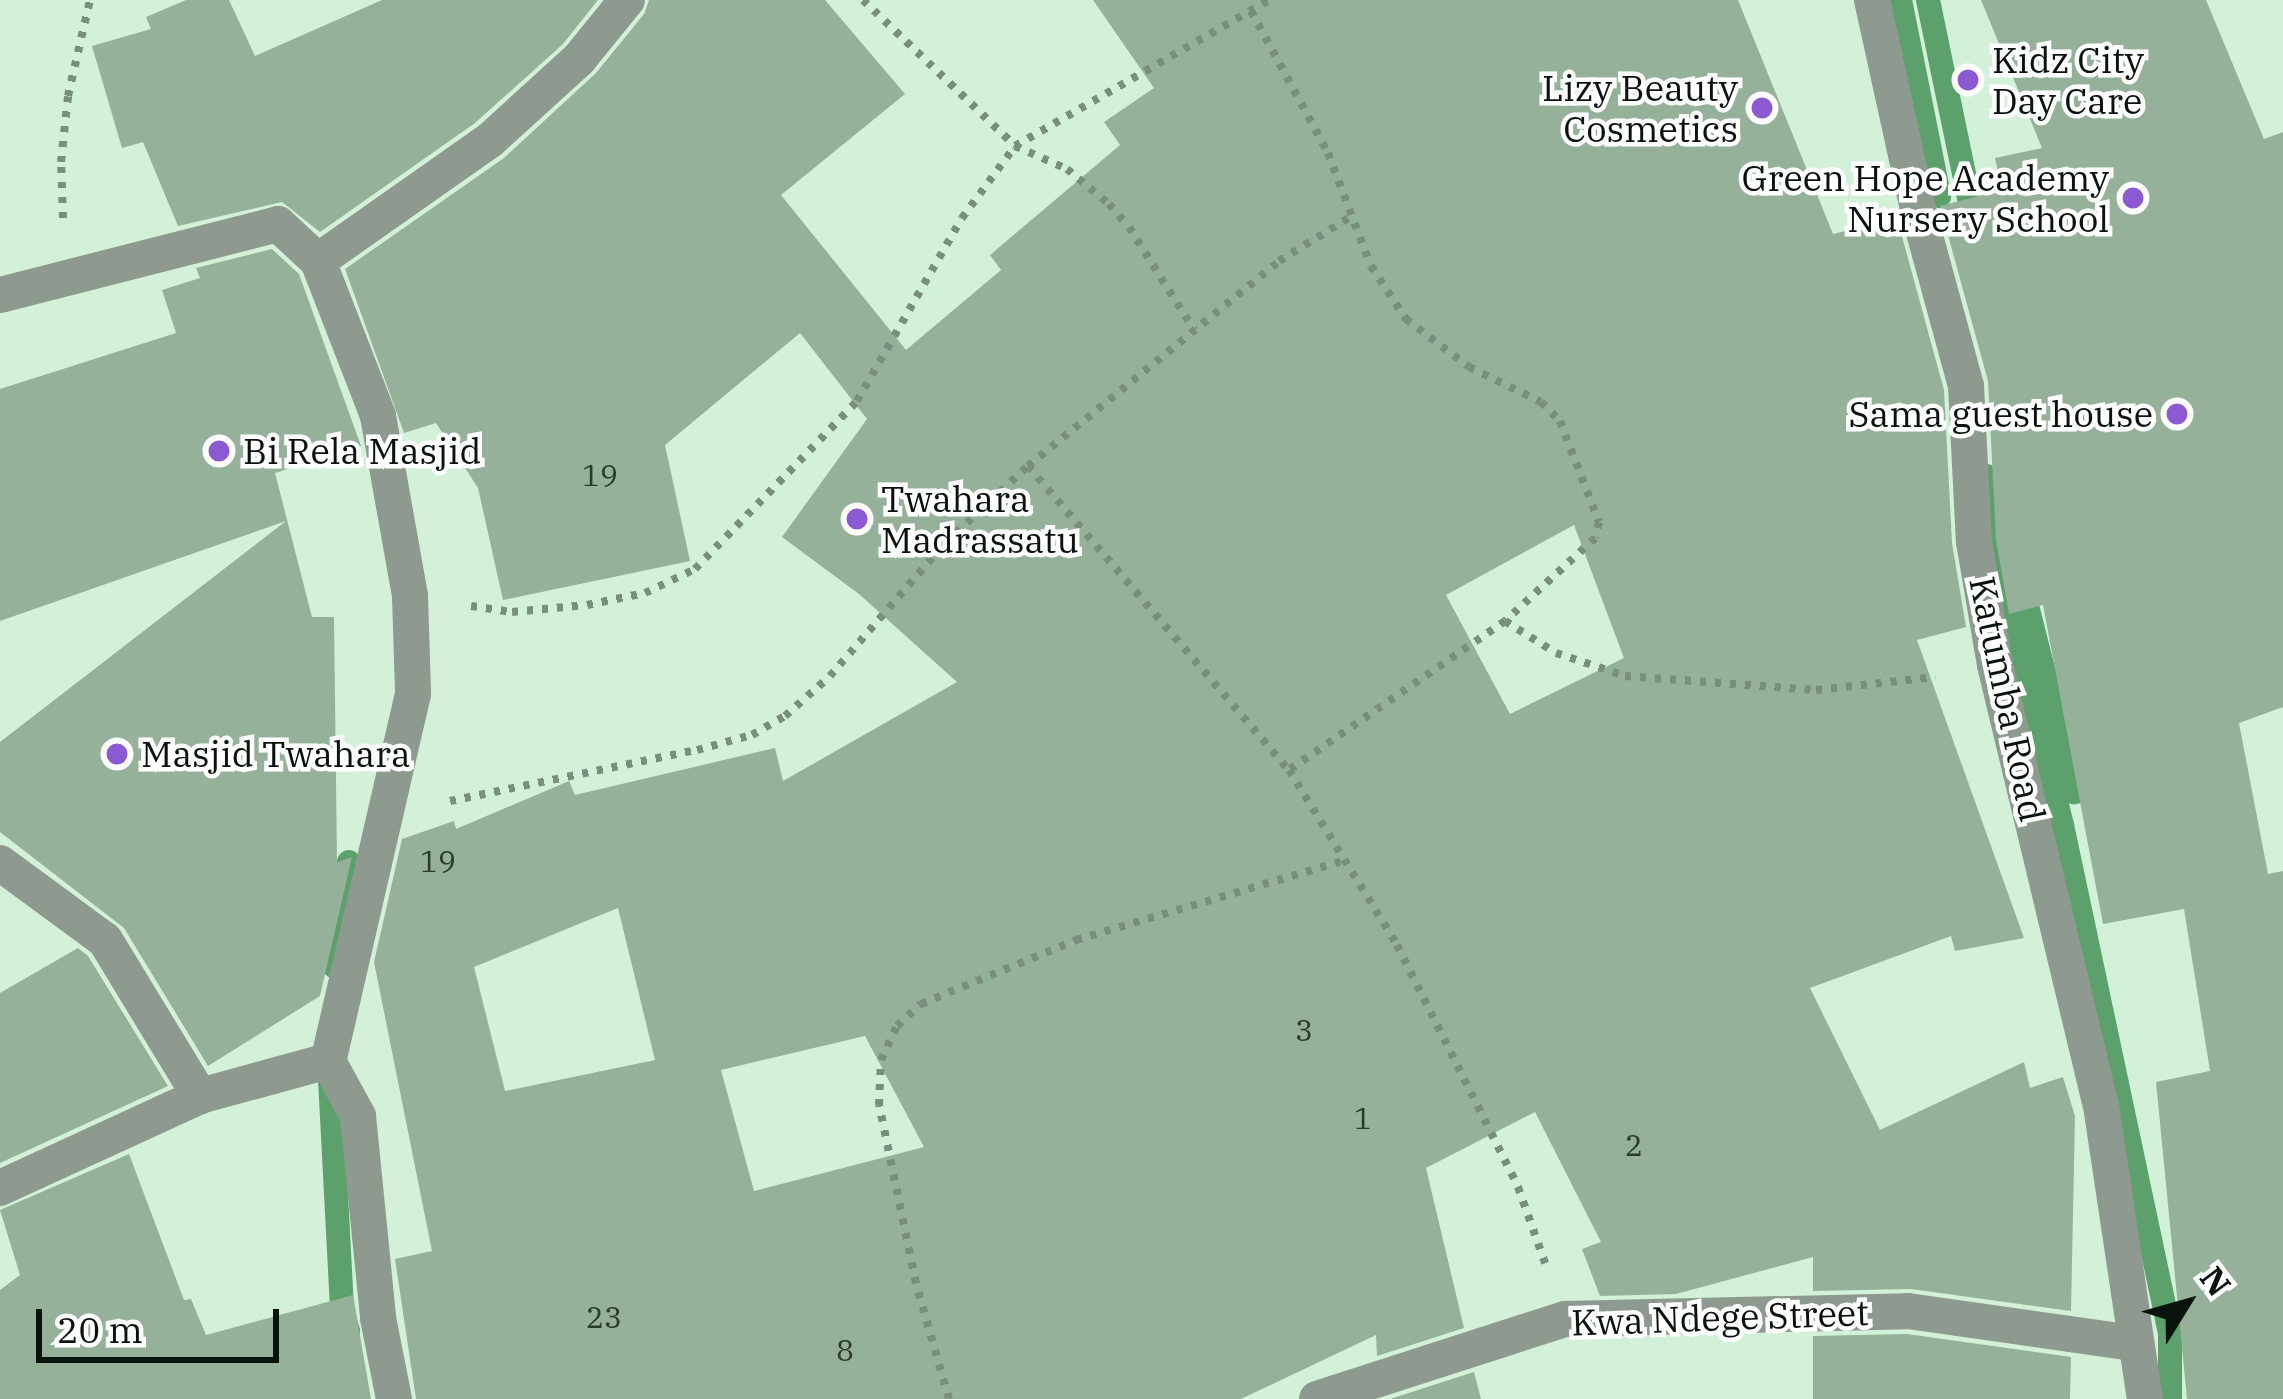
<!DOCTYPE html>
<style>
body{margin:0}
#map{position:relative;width:2283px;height:1399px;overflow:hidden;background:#d3f1d8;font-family:"IBM Plex Serif",serif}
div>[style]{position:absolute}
.stream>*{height:24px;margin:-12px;padding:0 12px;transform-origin:12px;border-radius:12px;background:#5ca16b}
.building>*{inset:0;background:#95b199}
.path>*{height:8px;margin-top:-4px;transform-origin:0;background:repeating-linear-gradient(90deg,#798e7d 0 6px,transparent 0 15px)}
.street>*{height:36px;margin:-18px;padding:0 18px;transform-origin:18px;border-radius:18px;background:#8e9a8f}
.dots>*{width:33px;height:33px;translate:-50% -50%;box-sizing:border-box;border:6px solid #fff;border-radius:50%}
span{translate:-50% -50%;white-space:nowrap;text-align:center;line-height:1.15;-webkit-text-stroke:9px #fff;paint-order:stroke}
.number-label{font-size:30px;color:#2c3a2e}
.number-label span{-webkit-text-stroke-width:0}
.poi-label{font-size:36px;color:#09130b}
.left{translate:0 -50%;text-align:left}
.right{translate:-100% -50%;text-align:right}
.street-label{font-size:36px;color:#09130b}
.north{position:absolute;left:2127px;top:1243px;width:120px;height:120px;-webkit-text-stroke:9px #fff;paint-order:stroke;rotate:53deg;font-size:33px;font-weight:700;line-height:48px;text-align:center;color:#09130b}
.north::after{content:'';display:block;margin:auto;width:42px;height:54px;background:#09130b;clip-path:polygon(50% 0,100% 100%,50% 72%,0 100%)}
.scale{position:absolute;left:36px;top:1309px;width:243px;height:54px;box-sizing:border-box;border:6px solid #09130b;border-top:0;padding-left:15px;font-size:36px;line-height:42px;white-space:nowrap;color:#09130b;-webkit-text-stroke:9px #fff;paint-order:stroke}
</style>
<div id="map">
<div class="stream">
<div style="left:1900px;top:0;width:200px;rotate:78.7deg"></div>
<div style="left:1928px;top:0;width:232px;rotate:78.3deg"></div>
<div style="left:1987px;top:476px;width:103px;rotate:82.7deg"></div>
<div style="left:2000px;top:578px;width:255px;rotate:75.9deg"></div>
<div style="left:2062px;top:825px;width:519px;rotate:78deg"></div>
<div style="left:2170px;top:1333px;width:66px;rotate:90deg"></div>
<div style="left:2021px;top:582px;width:217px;rotate:75.8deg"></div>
<div style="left:334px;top:966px;width:105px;rotate:-81.8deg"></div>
<div style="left:330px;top:1079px;width:231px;rotate:87deg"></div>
<div style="left:342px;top:1310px;width:22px;rotate:74deg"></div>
</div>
<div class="building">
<div style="clip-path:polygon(186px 0,229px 0,255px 56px,382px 0,598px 0,563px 44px,475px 123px,320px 232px,282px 202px,178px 226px,143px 142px,122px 148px,92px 46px,151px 29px,146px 17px)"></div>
<div style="clip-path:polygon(evenodd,649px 0,825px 0,905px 94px,781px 195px,906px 350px,1001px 270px,990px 255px,1120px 145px,1104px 122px,1154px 88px,1093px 0,1738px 0,1833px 234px,1897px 218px,1944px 390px,1952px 543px,1966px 627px,1917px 640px,2024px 938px,1955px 951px,1951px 936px,1810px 988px,1880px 1130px,2024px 1062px,2030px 1088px,2063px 1077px,2075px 1116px,2071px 1311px,1911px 1289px,1813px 1291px,1813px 1257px,1676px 1294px,1600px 1296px,1582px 1249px,1601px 1242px,1535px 1112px,1426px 1168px,1464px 1328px,1377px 1356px,1376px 1335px,1241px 1399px,416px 1399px,395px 1259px,432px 1251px,374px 962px,402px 839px,454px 821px,456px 829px,569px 781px,575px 795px,775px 748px,783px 781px,957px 682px,859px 594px,782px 537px,867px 419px,800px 333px,665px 445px,690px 561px,503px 600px,478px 488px,436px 423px,404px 433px,345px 269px,504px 158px,596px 73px,644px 14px,649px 0,1574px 525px,1624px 658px,1510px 714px,1446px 595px,1574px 525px,649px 0,618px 908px,655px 1060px,505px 1091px,474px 967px,618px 908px,649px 0,865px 1036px,924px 1147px,754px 1191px,721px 1070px,865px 1036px)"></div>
<div style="clip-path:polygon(1981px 0,2206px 0,2264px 139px,2283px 132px,2283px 707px,2239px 723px,2268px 874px,2283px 871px,2283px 1399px,2187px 1399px,2156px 1082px,2210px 1071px,2184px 909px,2103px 924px,2043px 605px,2009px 614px,1996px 540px,1988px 381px,1940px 206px,2002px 190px,1995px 158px,2042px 148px)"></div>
<div style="clip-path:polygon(272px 249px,299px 274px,361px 446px,275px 473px,312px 617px,334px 617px,337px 862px,352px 857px,320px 996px,208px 1066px,124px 928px,0 832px,0 742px,286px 521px,0 621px,0 389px,176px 333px,162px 290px,200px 278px,196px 268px)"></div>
<div style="clip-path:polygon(78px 948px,88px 956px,168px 1086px,0 1163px,0 993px)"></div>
<div style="clip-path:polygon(129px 1154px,184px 1300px,191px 1299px,206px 1335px,353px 1295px,371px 1399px,0 1399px,0 1290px,20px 1275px,0 1210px)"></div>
<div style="clip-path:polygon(1907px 1334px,2071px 1357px,2070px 1399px,1813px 1399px,1813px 1336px)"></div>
<div style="clip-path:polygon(1474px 1372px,1481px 1399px,1390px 1399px)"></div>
</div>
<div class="path">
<div style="left:863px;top:0;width:211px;rotate:43.8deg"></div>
<div style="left:1015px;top:146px;width:57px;rotate:23.9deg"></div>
<div style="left:1067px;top:169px;width:55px;rotate:39.8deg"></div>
<div style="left:1109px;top:204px;width:30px;rotate:49deg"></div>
<div style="left:1129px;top:227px;width:122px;rotate:57.7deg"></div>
<div style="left:1251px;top:11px;width:162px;rotate:61.5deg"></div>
<div style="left:1328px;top:153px;width:121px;rotate:69.2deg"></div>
<div style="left:1371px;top:266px;width:64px;rotate:56.6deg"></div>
<div style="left:1406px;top:319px;width:79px;rotate:37.3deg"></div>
<div style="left:1469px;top:367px;width:80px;rotate:25.9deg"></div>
<div style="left:1541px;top:402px;width:27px;rotate:45deg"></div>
<div style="left:1560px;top:421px;width:108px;rotate:68.9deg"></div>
<div style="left:1599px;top:522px;width:16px;rotate:104deg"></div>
<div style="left:1595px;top:538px;width:122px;rotate:137.3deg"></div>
<div style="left:1505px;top:621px;width:262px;rotate:145.4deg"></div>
<div style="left:63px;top:218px;width:56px;rotate:-92deg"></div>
<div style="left:61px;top:162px;width:66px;rotate:-83.9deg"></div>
<div style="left:68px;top:96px;width:98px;rotate:-77.1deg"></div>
<div style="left:1028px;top:466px;width:401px;rotate:49.4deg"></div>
<div style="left:1289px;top:770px;width:206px;rotate:58.3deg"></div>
<div style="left:1397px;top:945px;width:271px;rotate:63.4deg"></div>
<div style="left:1518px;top:1187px;width:81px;rotate:70.4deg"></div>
<div style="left:471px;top:606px;width:41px;rotate:8.3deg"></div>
<div style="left:512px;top:612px;width:75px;rotate:-5.3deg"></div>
<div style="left:587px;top:605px;width:59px;rotate:-11.7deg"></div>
<div style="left:645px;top:593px;width:55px;rotate:-25.6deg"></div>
<div style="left:695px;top:569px;width:233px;rotate:-46deg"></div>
<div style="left:857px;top:401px;width:211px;rotate:-60.2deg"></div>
<div style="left:962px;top:218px;width:89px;rotate:-53.6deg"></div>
<div style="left:1015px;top:146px;width:293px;rotate:-29.9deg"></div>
<div style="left:1505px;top:621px;width:60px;rotate:32.1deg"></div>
<div style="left:1556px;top:653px;width:73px;rotate:18.4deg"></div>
<div style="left:1625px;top:676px;width:192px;rotate:4.2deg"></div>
<div style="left:1816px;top:690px;width:120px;rotate:-6.2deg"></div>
<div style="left:450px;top:801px;width:252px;rotate:-11.7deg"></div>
<div style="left:697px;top:750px;width:57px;rotate:-15.3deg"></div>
<div style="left:752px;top:735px;width:38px;rotate:-30deg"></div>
<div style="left:785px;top:716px;width:60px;rotate:-41.6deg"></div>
<div style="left:830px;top:676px;width:176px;rotate:-49.2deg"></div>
<div style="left:945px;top:543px;width:113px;rotate:-42.9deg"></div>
<div style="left:1028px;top:466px;width:324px;rotate:-39.2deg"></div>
<div style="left:1279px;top:261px;width:86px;rotate:-31.7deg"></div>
<div style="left:949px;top:1399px;width:121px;rotate:-105.9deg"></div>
<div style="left:916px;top:1283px;width:182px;rotate:-101.7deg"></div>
<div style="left:879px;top:1105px;width:45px;rotate:-87.5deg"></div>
<div style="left:881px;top:1060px;width:38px;rotate:-65deg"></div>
<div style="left:897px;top:1026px;width:33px;rotate:-43deg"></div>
<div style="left:921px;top:1004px;width:168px;rotate:-22.4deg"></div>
<div style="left:1076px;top:940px;width:282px;rotate:-16.5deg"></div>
</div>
<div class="street">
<div style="left:1872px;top:0;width:219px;rotate:77.6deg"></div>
<div style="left:1919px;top:214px;width:178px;rotate:74.7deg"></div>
<div style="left:1966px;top:386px;width:156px;rotate:87.1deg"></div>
<div style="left:1974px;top:542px;width:125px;rotate:80.3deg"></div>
<div style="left:1995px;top:665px;width:460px;rotate:76.5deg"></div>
<div style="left:2102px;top:1112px;width:290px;rotate:81.5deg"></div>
<div style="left:318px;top:261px;width:209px;rotate:-35.1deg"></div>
<div style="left:489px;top:141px;width:122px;rotate:-42.3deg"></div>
<div style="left:579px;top:59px;width:76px;rotate:-50.9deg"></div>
<div style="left:0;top:295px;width:287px;rotate:-14.3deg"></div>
<div style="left:278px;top:224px;width:54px;rotate:42.8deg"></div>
<div style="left:318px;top:261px;width:166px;rotate:68.8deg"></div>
<div style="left:378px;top:416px;width:183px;rotate:79.9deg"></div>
<div style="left:410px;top:596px;width:98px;rotate:88.2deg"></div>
<div style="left:413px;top:694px;width:377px;rotate:103deg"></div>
<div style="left:328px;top:1061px;width:63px;rotate:61.4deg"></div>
<div style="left:358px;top:1116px;width:203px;rotate:84.3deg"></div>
<div style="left:378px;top:1318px;width:83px;rotate:78.8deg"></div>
<div style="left:0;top:863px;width:130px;rotate:36.3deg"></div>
<div style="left:105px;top:940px;width:183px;rotate:58.7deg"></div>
<div style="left:0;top:1188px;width:220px;rotate:-24.7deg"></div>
<div style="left:200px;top:1096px;width:133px;rotate:-15.3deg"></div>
<div style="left:1317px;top:1399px;width:261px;rotate:-17.9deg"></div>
<div style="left:1565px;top:1319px;width:343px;rotate:-1.3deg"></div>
<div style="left:1908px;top:1311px;width:228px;rotate:8.1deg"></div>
</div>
<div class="dots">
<div style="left:1968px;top:80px;background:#8b59d2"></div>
<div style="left:1762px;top:108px;background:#8b59d2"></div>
<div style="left:2133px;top:198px;background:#8b59d2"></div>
<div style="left:2177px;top:414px;background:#8b59d2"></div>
<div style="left:219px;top:451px;background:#8b59d2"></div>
<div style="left:857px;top:519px;background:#8b59d2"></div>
<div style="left:117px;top:754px;background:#8b59d2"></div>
</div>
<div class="number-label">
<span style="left:600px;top:475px">19</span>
<span style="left:438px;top:861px">19</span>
<span style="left:1304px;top:1030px">3</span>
<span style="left:1363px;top:1118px">1</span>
<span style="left:1634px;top:1145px">2</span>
<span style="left:604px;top:1317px">23</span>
<span style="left:845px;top:1350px">8</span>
</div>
<div class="poi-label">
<span class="left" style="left:1992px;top:80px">Kidz City<br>Day Care</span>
<span class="right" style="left:1738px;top:108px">Lizy Beauty<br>Cosmetics</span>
<span class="right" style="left:2109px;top:198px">Green Hope Academy<br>Nursery School</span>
<span class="right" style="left:2153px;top:414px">Sama guest house</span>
<span class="left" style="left:243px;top:451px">Bi Rela Masjid</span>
<span class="left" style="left:881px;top:519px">Twahara<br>Madrassatu</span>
<span class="left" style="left:141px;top:754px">Masjid Twahara</span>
</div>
<div class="street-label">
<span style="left:2008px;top:699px;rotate:78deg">Katumba Road</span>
<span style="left:1720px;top:1317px;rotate:-2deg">Kwa Ndege Street</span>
</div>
<div class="north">N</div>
<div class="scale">20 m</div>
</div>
